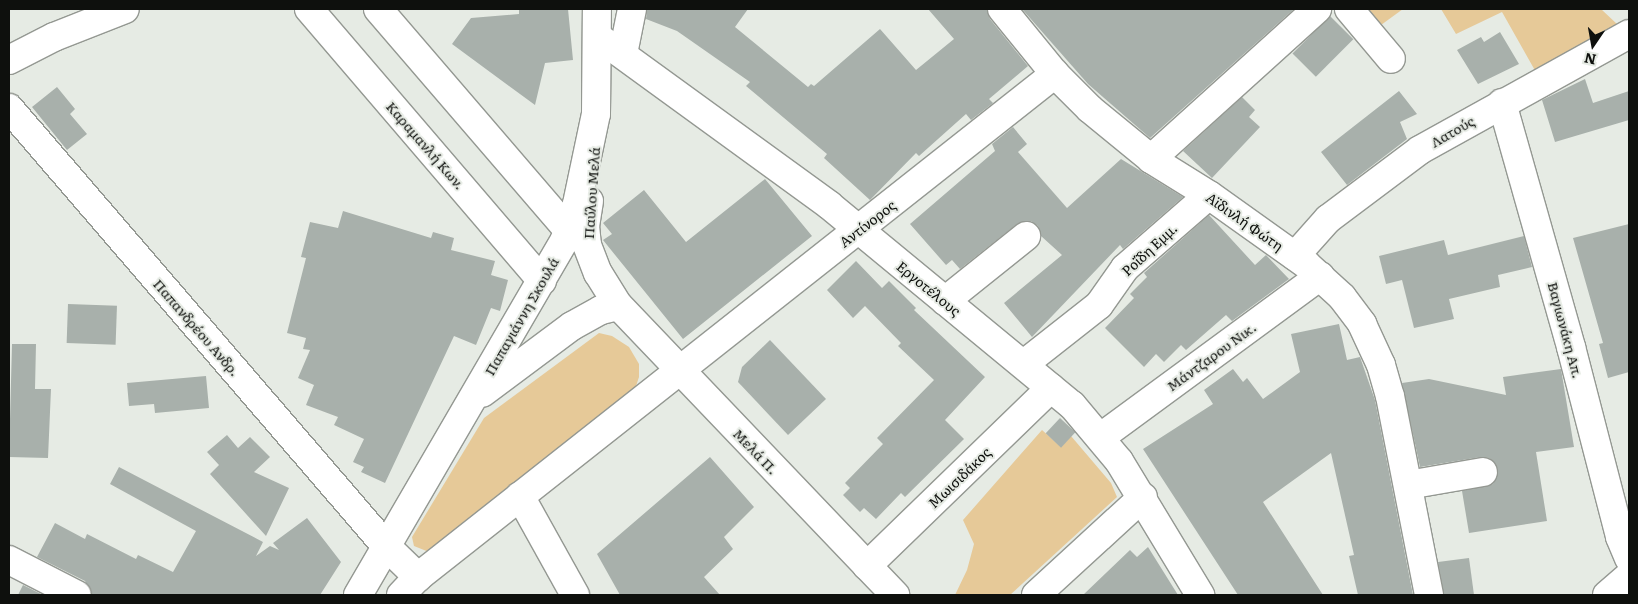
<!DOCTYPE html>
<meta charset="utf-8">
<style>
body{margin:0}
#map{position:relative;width:1638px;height:604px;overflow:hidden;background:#e6ebe4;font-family:Literata,serif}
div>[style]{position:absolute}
.green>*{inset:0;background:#e6c998}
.building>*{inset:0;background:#a8b0ab;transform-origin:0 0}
.roads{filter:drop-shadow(1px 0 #949892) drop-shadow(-1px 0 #949892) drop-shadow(0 1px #949892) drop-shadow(0 -1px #949892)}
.street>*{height:28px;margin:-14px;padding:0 14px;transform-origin:14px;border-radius:14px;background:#fff}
.secondary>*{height:28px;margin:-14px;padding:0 14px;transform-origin:14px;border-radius:14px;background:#fff}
span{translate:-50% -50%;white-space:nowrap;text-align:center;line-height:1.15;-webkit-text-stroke:4px #e6ebe4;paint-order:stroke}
.street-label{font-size:14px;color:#0e100d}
.frame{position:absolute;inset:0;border:10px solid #0e100d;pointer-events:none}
.north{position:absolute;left:1568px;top:20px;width:50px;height:50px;-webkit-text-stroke:4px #e6ebe4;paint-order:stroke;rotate:192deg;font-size:14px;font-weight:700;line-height:20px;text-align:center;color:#0e100d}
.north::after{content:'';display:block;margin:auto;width:18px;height:22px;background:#0e100d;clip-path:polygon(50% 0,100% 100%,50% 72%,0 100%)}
</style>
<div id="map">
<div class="green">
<div style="clip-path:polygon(1368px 9px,1403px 9px,1381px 25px)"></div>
<div style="clip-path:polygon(1441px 9px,1601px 9px,1618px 25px,1537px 74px,1502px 12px,1456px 34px)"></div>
<div style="clip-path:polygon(599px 333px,612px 336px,629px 347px,639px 364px,639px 377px,635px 389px,429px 552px,414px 546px,412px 537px,484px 418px)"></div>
<div style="clip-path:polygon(1042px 430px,1061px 447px,1071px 436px,1111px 483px,1117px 497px,1010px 595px,955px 595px,967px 570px,974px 544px,963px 520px)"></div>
</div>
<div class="building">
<div style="clip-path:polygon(519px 9px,568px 9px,573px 60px,545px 63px,535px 105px,452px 44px,471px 18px,519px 14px)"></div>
<div style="clip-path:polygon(647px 9px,748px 9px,735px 27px,808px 87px,811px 84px,814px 86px,880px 29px,916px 70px,954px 39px,928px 9px,987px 9px,990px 19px,1028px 66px,989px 99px,993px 103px,971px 120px,966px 114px,919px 156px,916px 153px,870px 200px,824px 158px,827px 154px,746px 86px,750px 82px,677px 31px,646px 19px)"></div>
<div style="clip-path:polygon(1022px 9px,1294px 9px,1150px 138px,1088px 84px)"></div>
<div style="left:1330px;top:16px;width:33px;height:53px;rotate:45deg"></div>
<div style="clip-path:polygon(1500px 32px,1519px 64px,1478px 84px,1457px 50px,1481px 37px,1484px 42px)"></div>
<div style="clip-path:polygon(1585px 79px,1593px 103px,1629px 91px,1629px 120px,1555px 142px,1542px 100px)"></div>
<div style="clip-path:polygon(57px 87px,75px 109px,70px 114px,87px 134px,67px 150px,32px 107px)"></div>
<div style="clip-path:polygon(1399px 91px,1417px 114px,1400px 122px,1407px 139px,1347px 185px,1321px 152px)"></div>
<div style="clip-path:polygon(1242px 97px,1255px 110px,1249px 117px,1260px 127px,1212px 178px,1183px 151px)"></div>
<div style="clip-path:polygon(1013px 127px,1027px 144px,1018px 152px,1067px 208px,1121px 159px,1183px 197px,1123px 249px,1120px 245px,1032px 337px,1004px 303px,1062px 255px,1041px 236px,1038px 226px,1031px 221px,1017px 224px,960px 269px,952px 260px,946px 265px,910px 224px,995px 151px,992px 144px)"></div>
<div style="clip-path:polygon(765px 179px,812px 236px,683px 339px,603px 240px,612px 234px,603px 223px,644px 190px,686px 242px)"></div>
<div style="clip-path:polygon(343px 211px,431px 238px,433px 232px,454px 238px,451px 250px,495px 261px,491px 275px,508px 280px,500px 311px,491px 308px,476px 345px,454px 336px,385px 483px,361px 472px,364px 467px,353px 462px,364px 439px,334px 425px,338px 417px,306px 405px,314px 385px,298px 378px,310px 350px,303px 349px,306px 338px,287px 333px,306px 258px,301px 257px,310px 222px,338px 228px)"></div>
<div style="clip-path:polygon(1209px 215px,1255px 265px,1266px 255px,1289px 279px,1232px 321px,1226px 315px,1186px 350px,1181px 345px,1164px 362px,1156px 354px,1144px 367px,1105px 328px,1134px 298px,1130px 294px,1147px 277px,1144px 273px)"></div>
<div style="clip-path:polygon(1629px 224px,1629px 372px,1608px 378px,1599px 344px,1603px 343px,1573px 238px)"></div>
<div style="clip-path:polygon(1524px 236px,1532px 267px,1498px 275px,1500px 287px,1449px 299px,1454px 319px,1414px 328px,1402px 280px,1386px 284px,1379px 256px,1444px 240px,1448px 255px)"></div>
<div style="clip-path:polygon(856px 261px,882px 288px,889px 281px,916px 308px,914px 310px,985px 377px,945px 420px,964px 439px,905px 497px,901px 493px,876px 519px,864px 508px,860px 512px,843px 495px,850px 488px,845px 483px,883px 444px,877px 438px,934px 380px,898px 346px,901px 343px,865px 306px,853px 318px,827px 290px)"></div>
<div style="left:68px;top:304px;width:49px;height:39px;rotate:2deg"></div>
<div style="clip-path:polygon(1339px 324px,1347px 360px,1360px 357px,1375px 400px,1413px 595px,1358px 595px,1349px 556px,1354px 555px,1331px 453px,1263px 502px,1323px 595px,1238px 595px,1143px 449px,1213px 404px,1204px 390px,1233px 369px,1243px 382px,1247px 378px,1263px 399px,1300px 372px,1291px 334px)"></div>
<div style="clip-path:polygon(770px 340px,826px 399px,788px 435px,738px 382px,742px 367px)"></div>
<div style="clip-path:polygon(12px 344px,36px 344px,35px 389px,51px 389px,48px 458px,9px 457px)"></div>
<div style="clip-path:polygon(1561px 369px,1574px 447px,1536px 452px,1547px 521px,1469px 533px,1462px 491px,1493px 484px,1498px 469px,1489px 458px,1481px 457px,1420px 467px,1402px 383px,1429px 379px,1506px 395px,1503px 377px)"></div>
<div style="clip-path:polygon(206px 376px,209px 408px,155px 413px,154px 404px,129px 406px,127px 383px)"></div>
<div style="left:1060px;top:418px;width:21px;height:21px;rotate:43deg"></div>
<div style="clip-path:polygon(227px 435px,238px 448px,250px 437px,270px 457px,254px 472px,289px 488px,266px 536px,210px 474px,219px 465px,207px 452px)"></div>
<div style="clip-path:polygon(710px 457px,754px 507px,724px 537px,733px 549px,704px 577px,720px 595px,620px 595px,597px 554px)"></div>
<div style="clip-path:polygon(119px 467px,263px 542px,256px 556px,270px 546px,279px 550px,273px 543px,307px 518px,341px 562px,320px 595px,92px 595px,85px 581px,37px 557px,55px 523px,85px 539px,87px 534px,136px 559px,138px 555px,173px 572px,196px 531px,110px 484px)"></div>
<div style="clip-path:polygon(1148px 547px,1178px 595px,1083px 595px,1130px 550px,1137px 557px)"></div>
<div style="clip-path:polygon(1469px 558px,1474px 595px,1444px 595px,1438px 562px)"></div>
<div style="clip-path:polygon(23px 585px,43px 595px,18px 595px)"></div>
</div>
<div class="roads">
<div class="street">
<div style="left:309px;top:9px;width:358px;rotate:49.4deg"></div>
<div style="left:378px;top:9px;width:291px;rotate:49.3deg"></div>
<div style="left:1002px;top:9px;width:84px;rotate:50.8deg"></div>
<div style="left:1055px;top:74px;width:49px;rotate:45deg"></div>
<div style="left:1090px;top:109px;width:79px;rotate:39.3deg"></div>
<div style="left:1151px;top:159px;width:68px;rotate:31.8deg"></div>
<div style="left:1209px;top:195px;width:120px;rotate:35.5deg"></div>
<div style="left:1307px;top:265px;width:47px;rotate:42.4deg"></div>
<div style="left:1342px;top:297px;width:34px;rotate:53deg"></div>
<div style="left:1362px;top:324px;width:45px;rotate:65.1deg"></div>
<div style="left:1381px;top:365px;width:32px;rotate:74deg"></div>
<div style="left:1390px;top:396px;width:203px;rotate:78.9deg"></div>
<div style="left:1349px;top:9px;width:65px;rotate:50deg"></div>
<div style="left:598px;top:37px;width:286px;rotate:36deg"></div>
<div style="left:829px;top:205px;width:315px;rotate:39.5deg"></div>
<div style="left:1072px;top:405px;width:73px;rotate:50deg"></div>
<div style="left:1119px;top:461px;width:157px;rotate:58.8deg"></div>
<div style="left:623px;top:54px;width:46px;rotate:-78.7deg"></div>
<div style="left:9px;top:60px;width:51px;rotate:-27.1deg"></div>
<div style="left:54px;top:37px;width:76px;rotate:-21.5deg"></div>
<div style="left:1502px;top:103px;width:254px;rotate:74.2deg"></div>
<div style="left:1571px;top:347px;width:196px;rotate:75.5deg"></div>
<div style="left:1620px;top:537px;width:23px;rotate:67deg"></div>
<div style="left:1151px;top:159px;width:224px;rotate:-42.1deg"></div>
<div style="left:1295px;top:256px;width:50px;rotate:-48.3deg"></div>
<div style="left:1328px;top:219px;width:115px;rotate:-36.9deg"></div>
<div style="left:1420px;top:150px;width:239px;rotate:-29deg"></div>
<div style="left:945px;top:301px;width:104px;rotate:-38.7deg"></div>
<div style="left:1024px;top:364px;width:95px;rotate:-38.2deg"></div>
<div style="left:1099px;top:305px;width:45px;rotate:-54.9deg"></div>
<div style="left:1125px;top:268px;width:111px;rotate:-41deg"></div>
<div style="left:680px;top:370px;width:478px;rotate:-38.3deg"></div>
<div style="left:1101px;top:437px;width:272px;rotate:-36.3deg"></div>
<div style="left:1408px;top:485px;width:76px;rotate:-9.8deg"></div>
<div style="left:520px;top:496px;width:113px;rotate:60.9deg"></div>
<div style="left:9px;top:560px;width:76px;rotate:27.2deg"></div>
<div style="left:867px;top:566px;width:256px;rotate:-44.1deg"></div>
<div style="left:1036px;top:595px;width:145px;rotate:-42.5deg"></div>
</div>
<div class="secondary">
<div style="left:9px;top:108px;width:578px;rotate:49.28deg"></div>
<div style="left:386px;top:546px;width:45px;rotate:44.1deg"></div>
<div style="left:589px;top:201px;width:25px;rotate:99deg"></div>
<div style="left:585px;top:226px;width:19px;rotate:84deg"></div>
<div style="left:587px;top:245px;width:30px;rotate:69deg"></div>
<div style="left:598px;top:273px;width:39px;rotate:58deg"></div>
<div style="left:619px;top:306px;width:400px;rotate:46.3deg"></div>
<div style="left:482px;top:393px;width:112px;rotate:-36.7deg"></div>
<div style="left:572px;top:326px;width:33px;rotate:-29deg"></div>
<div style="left:601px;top:310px;width:18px;rotate:-13deg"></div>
<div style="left:358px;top:595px;width:412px;rotate:-59.8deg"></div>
<div style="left:565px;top:239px;width:37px;rotate:-71deg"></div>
<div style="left:577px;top:204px;width:92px;rotate:-78.1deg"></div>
<div style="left:596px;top:114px;width:105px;rotate:-89.5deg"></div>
<div style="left:401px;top:595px;width:25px;rotate:-47deg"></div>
<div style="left:418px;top:577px;width:334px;rotate:-38.3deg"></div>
<div style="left:1607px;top:595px;width:29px;rotate:-41deg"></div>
</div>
</div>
<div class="street-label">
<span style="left:1452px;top:131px;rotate:-30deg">Λατούς</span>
<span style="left:426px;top:145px;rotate:49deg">Καραμανλή Κων.</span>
<span style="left:591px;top:193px;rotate:-86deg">Παύλου Μελά</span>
<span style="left:1245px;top:221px;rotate:35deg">Αϊδινλή Φώτη</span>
<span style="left:867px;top:223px;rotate:-38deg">Αντίνορος</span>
<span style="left:1149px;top:249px;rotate:-43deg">Ροΐδη Εμμ.</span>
<span style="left:929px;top:288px;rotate:39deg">Εργοτέλους</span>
<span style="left:521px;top:316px;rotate:-60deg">Παπαγιάννη Σκουλά</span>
<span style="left:197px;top:327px;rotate:49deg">Παπανδρέου Ανδρ.</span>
<span style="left:1566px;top:330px;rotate:75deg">Βαγιωνάκη Απ.</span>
<span style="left:1211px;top:356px;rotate:-36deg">Μάντζαρου Νικ.</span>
<span style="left:756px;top:451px;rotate:46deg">Μελά Π.</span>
<span style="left:959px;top:477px;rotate:-44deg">Μωισιδάκος</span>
</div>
<div class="frame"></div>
<div class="north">N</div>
</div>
